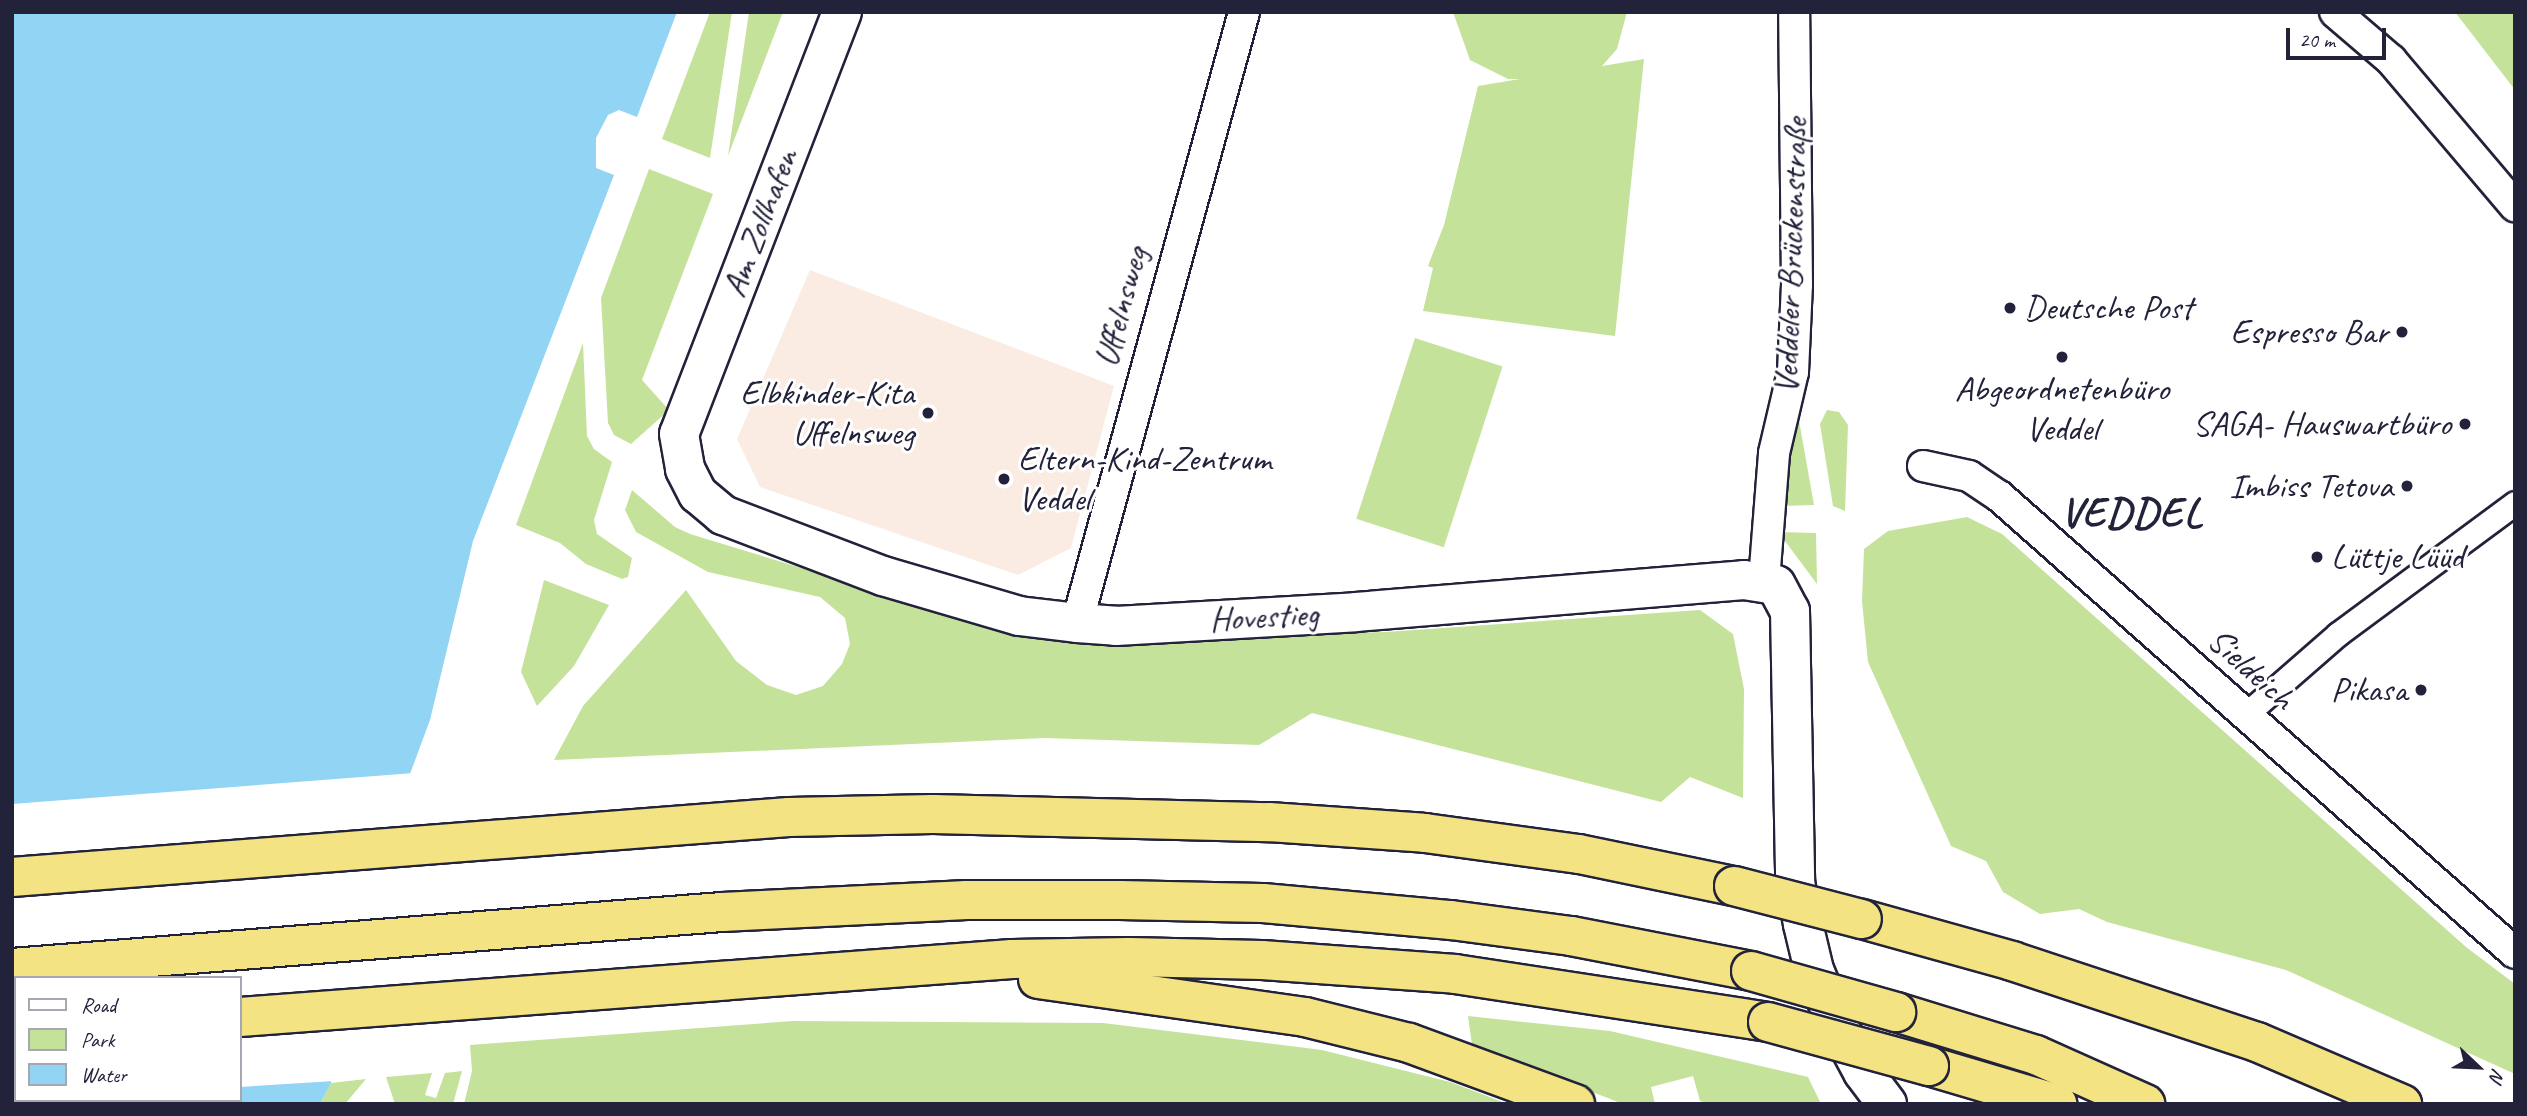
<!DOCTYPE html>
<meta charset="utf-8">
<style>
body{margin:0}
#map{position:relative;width:2527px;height:1116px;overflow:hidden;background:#fff;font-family:Caveat,sans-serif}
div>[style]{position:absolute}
.built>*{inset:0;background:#faece2}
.green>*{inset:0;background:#c5e29a;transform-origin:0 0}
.water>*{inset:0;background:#92d4f4}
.pier>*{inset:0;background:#fff}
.roads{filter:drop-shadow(2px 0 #22223b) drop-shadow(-2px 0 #22223b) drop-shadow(0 2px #22223b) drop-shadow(0 -2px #22223b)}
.pedestrian>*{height:23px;margin:-11.5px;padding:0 11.5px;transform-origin:11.5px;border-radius:11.5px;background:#fff}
.minor>*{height:30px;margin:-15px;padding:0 15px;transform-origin:15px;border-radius:15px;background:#fff}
.tertiary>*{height:38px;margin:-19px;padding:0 19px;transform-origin:19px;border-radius:19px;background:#fff}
.motorway>*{height:38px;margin:-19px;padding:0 19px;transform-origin:19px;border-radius:19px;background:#f4e382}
.bridges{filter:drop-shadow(2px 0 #22223b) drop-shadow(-2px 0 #22223b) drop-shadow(0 2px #22223b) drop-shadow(0 -2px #22223b)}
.motorway-bridge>*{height:38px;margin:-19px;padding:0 19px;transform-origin:19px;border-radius:19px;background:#f4e382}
.dots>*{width:19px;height:19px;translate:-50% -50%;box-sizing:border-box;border:4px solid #fff;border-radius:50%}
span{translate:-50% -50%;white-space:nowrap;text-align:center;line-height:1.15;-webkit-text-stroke:6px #fff;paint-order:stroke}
.street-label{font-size:35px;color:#22223b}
.poi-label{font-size:35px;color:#22223b}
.left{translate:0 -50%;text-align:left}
.right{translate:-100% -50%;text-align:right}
.district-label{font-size:42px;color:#22223b;font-weight:700;letter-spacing:2px}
.frame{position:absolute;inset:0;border:14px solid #22223b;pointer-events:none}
.legend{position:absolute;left:14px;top:976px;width:228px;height:126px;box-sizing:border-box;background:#fff;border:2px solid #a7a7b1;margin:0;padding:9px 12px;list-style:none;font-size:21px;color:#22223b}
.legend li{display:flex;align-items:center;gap:14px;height:35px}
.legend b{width:35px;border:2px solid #a7a7b1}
.north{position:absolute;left:2443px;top:1032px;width:70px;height:70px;-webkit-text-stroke:5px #fff;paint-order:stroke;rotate:113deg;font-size:19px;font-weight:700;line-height:28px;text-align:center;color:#22223b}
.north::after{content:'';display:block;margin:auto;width:24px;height:32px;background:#22223b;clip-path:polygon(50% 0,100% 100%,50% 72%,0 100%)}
.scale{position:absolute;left:2286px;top:28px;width:100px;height:32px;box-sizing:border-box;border:4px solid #22223b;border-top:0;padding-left:9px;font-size:21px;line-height:24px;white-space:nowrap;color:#22223b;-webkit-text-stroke:5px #fff;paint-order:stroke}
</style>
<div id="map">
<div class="built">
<div style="clip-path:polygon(810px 270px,1114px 386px,1071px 548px,1018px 575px,760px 487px,737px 439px)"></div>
</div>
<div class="green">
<div style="clip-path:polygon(710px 12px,732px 12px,710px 158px,662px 139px)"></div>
<div style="clip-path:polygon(749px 12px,783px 12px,728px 156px)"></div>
<div style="clip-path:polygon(1453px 12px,1627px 12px,1617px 49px,1602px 66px,1644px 59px,1615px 336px,1423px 311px,1433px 268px,1428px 266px,1444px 225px,1478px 86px,1520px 79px,1508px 79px,1470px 60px)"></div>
<div style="clip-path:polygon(2455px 12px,2515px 12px,2515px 90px)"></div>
<div style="clip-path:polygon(649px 169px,713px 194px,642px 380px,669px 410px,631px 444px,614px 435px,608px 423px,601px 298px)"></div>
<div style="left:1415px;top:338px;width:92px;height:190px;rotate:18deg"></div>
<div style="clip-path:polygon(583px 343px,587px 436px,594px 449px,612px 462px,594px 520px,597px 534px,632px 558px,628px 577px,622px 579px,586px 564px,560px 543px,516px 525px)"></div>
<div style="clip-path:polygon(1827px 410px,1839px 412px,1848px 425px,1845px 511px,1833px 506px,1820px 424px)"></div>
<div style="clip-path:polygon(1798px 415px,1814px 505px,1782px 506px,1790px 449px)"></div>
<div style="clip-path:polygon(632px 490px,675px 527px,690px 534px,1015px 633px,1071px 640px,1385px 632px,1700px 610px,1733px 634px,1744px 689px,1743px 798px,1690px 777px,1661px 802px,1312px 713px,1259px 745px,1045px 738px,554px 760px,583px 706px,686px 590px,736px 661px,767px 685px,796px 695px,823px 686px,842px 664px,850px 644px,845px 618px,820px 597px,708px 572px,636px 532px,625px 510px)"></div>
<div style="clip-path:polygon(1967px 517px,2002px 534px,2466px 947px,2515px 984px,2515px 1074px,2286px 970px,2107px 922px,2079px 909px,2040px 914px,2003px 892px,1986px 861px,1951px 846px,1868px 662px,1862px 601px,1864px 549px,1888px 531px)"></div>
<div style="clip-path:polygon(1782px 532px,1816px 533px,1817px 584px,1782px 537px)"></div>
<div style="clip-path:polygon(544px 580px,609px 605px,574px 666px,537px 706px,521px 672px)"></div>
<div style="clip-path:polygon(1468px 1016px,1610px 1031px,1808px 1077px,1821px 1104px,1711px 1104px,1700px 1101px,1693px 1076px,1651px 1087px,1655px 1104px,1623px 1104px,1472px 1045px)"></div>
<div style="clip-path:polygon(793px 1021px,1103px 1023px,1322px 1050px,1450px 1082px,1508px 1104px,464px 1104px,472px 1071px,470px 1045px)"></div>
<div style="clip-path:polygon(462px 1071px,453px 1104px,395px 1104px,386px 1077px,432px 1073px,425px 1095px,436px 1098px,445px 1073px)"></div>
<div style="clip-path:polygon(366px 1079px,345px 1104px,320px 1104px,331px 1083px)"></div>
</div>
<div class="water">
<div style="clip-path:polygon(evenodd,12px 12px,677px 12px,637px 117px,619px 110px,608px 115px,596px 138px,596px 168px,614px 175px,473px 541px,430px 720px,354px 925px,331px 1083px,320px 1104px,12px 1104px,12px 12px,16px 978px,240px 978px,240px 1100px,16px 1100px,16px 978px)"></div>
</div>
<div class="pier">
<div style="clip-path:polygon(414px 773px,358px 926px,334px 1081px,240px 1087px,240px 978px,16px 978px,12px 1084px,12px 804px)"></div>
</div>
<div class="roads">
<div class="pedestrian">
<div style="left:2245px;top:715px;width:123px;rotate:-41.1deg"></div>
<div style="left:2338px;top:634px;width:220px;rotate:-36.5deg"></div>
</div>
<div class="minor">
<div style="left:2335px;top:12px;width:74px;rotate:40.6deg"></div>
<div style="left:2391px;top:60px;width:192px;rotate:49.7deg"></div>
<div style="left:1923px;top:466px;width:47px;rotate:12.3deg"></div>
<div style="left:1969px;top:476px;width:36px;rotate:34deg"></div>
<div style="left:1999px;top:496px;width:689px;rotate:41.53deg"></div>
<div style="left:1764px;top:581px;width:128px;rotate:-85.5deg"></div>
<div style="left:1774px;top:453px;width:83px;rotate:-76.8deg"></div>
<div style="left:1793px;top:372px;width:87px;rotate:-87.4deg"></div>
<div style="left:1797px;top:285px;width:273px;rotate:-90.6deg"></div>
<div style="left:1077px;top:623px;width:633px;rotate:-74.71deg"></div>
</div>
<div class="tertiary">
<div style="left:842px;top:12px;width:452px;rotate:111.1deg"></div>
<div style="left:679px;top:434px;width:36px;rotate:80deg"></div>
<div style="left:685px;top:469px;width:28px;rotate:63deg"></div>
<div style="left:698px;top:494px;width:33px;rotate:40deg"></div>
<div style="left:723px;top:515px;width:171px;rotate:20.9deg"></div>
<div style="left:883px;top:576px;width:142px;rotate:16.4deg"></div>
<div style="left:1019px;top:616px;width:58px;rotate:6.9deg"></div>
<div style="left:1077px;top:623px;width:39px;rotate:4deg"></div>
<div style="left:1116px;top:626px;width:240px;rotate:-3.3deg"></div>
<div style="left:1356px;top:612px;width:389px;rotate:-4.7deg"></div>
<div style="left:1744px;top:580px;width:32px;rotate:9deg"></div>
<div style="left:1776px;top:585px;width:30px;rotate:62deg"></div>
<div style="left:1790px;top:611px;width:271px;rotate:88.9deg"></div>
<div style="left:1795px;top:882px;width:43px;rotate:79.2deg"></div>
<div style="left:1803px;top:924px;width:47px;rotate:76.6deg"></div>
<div style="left:1814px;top:970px;width:54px;rotate:67.2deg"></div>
<div style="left:1835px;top:1020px;width:59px;rotate:61.7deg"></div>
<div style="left:1863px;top:1072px;width:40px;rotate:53deg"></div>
</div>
<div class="motorway">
<div style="left:12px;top:877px;width:779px;rotate:-4.42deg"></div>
<div style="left:789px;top:817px;width:144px;rotate:-1.2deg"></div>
<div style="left:933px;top:814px;width:336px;rotate:1.4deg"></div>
<div style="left:1269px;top:822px;width:156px;rotate:4deg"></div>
<div style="left:1425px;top:833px;width:155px;rotate:7.8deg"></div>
<div style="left:1579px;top:854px;width:158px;rotate:11.7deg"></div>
<div style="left:1862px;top:919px;width:156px;rotate:15.6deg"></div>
<div style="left:2012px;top:961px;width:258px;rotate:18.3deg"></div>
<div style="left:2257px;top:1042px;width:158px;rotate:23.2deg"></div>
<div style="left:12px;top:968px;width:712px;rotate:-4.51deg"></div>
<div style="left:722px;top:912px;width:245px;rotate:-2.8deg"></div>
<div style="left:967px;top:900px;width:153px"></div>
<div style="left:1120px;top:900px;width:143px;rotate:1.2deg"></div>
<div style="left:1263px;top:903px;width:189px;rotate:5.2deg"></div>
<div style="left:1451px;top:920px;width:121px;rotate:7.6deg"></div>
<div style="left:1571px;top:936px;width:183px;rotate:11deg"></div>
<div style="left:1038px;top:979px;width:270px;rotate:8.1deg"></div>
<div style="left:1305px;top:1017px;width:107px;rotate:14deg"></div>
<div style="left:1409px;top:1043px;width:177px;rotate:20.2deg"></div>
<div style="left:1896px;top:1012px;width:146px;rotate:17.1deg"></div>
<div style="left:2036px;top:1055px;width:120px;rotate:24.2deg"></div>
<div style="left:240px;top:1017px;width:774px;rotate:-4.3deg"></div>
<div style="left:1012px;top:959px;width:117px;rotate:-1deg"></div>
<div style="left:1129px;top:957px;width:133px;rotate:1.3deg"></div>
<div style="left:1262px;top:960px;width:194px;rotate:4.1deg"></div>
<div style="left:1455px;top:974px;width:317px;rotate:8.7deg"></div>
<div style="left:12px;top:1034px;width:4px"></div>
<div style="left:1929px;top:1066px;width:134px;rotate:16.5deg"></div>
</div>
</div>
<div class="bridges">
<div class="motorway-bridge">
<div style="left:1734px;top:886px;width:132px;rotate:14.5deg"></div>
<div style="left:1751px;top:971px;width:151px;rotate:15.8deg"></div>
<div style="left:1768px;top:1022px;width:167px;rotate:15.3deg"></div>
</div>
</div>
<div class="dots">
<div style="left:2010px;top:308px;background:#22223b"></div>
<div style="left:2402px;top:332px;background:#22223b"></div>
<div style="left:2062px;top:357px;background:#22223b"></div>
<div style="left:928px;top:413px;background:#22223b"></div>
<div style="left:2465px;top:424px;background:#22223b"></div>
<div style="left:1004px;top:479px;background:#22223b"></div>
<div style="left:2407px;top:486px;background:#22223b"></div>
<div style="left:2317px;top:557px;background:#22223b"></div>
<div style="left:2421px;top:690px;background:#22223b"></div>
</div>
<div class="street-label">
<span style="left:760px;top:223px;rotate:-69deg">Am Zollhafen</span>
<span style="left:1791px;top:256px;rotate:-88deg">Veddeler Brückenstraße</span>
<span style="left:1121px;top:307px;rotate:-75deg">Uffelnsweg</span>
<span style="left:1264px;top:617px;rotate:-3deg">Hovestieg</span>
<span style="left:2251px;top:669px;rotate:42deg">Sieldeich</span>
</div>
<div class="poi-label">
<span class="left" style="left:2024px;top:308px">Deutsche Post</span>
<span class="right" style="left:2388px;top:332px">Espresso Bar</span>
<span style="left:2062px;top:409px">Abgeordnetenbüro<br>Veddel</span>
<span class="right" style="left:914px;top:413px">Elbkinder-Kita<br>Uffelnsweg</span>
<span class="right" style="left:2451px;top:424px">SAGA- Hauswartbüro</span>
<span class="left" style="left:1018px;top:479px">Eltern-Kind-Zentrum<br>Veddel</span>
<span class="right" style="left:2393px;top:486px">Imbiss Tetova</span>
<span class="left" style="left:2331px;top:557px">Lüttje Lüüd</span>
<span class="right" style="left:2407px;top:690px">Pikasa</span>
</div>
<div class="district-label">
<span style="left:2132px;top:513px">VEDDEL</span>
</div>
<div class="frame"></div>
<ul class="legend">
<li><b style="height:9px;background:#fff"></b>Road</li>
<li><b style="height:19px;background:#c5e29a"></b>Park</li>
<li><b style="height:19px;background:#92d4f4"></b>Water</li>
</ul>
<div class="north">N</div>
<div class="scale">20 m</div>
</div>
